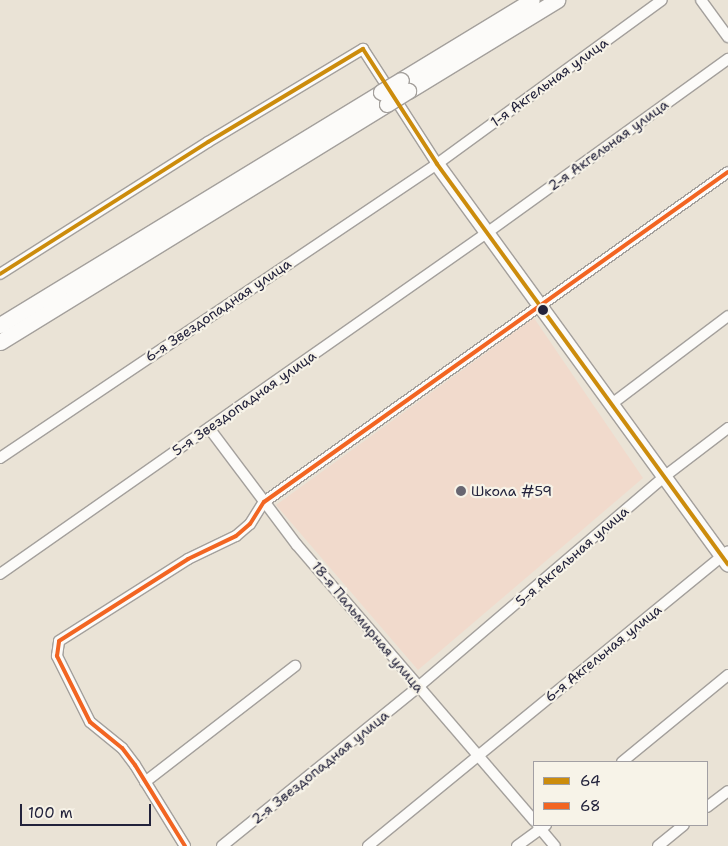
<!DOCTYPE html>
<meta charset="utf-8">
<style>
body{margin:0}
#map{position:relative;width:728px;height:846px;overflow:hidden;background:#eae3d6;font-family:"Shantell Sans",sans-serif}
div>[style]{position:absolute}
.built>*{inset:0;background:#f1dacc}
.roads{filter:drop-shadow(1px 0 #a4a09c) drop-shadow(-1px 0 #a4a09c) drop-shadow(0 1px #a4a09c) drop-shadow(0 -1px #a4a09c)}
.street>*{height:10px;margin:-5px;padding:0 5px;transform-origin:5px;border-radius:5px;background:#fcfbf9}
.secondary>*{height:14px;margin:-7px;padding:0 7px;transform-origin:7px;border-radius:7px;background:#fcfbf9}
.primary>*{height:15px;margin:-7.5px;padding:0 7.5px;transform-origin:7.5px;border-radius:7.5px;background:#fcfbf9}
.bridges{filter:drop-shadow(1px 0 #a4a09c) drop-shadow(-1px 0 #a4a09c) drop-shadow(0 1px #a4a09c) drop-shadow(0 -1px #a4a09c)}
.primary-bridge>*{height:15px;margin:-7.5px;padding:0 7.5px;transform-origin:7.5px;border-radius:7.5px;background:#fcfbf9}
.bus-1>*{height:4px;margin:-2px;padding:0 2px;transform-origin:2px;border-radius:2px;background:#cc8c0c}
.bus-2>*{height:4px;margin:-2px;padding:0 2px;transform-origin:2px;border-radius:2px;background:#f26522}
.dots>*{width:14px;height:14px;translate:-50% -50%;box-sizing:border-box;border:2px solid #f7f3e8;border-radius:50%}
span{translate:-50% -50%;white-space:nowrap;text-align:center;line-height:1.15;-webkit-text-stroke:4.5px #f7f3e8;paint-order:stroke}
.street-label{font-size:14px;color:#22223b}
.poi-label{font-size:14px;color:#22223b}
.left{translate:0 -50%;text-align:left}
.legend{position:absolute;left:533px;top:761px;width:175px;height:65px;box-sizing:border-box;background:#f7f3e8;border:1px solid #a29fa3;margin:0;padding:6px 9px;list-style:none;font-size:15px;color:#22223b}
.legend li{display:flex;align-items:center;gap:10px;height:25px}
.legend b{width:25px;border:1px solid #a29fa3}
.scale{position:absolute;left:20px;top:804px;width:131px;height:22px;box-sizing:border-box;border:2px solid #22223b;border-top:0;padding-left:6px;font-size:15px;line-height:18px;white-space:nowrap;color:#22223b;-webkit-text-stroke:4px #f7f3e8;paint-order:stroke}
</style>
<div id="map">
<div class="built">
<div style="clip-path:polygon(534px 318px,643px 478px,418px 670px,276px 505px)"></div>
</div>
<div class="roads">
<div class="street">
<div style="left:701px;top:0;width:46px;rotate:53.9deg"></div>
<div style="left:0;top:274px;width:246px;rotate:-32.4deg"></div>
<div style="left:208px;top:142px;width:181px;rotate:-31deg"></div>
<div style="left:363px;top:49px;width:137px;rotate:57.2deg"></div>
<div style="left:613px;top:403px;width:144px;rotate:-37.1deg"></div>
<div style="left:209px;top:428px;width:146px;rotate:53.1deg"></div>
<div style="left:297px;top:545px;width:364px;rotate:49.3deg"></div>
<div style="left:0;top:458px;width:527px;rotate:-33.93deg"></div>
<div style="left:437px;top:164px;width:278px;rotate:-36.1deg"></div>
<div style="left:0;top:574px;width:596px;rotate:-35.02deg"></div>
<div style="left:488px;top:232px;width:296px;rotate:-35.8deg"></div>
<div style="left:622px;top:762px;width:137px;rotate:-39.4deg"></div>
<div style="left:145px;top:782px;width:190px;rotate:-37.7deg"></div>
<div style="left:707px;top:807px;width:26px;rotate:-37deg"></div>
<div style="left:538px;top:826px;width:26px;rotate:50deg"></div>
<div style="left:185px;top:846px;width:95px;rotate:-121.7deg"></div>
<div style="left:135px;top:765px;width:21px;rotate:-127deg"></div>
<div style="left:122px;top:748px;width:41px;rotate:-140.9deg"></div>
<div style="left:90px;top:722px;width:74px;rotate:-116.6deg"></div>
<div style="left:57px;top:656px;width:15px;rotate:-82deg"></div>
<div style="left:59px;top:641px;width:153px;rotate:-32.4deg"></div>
<div style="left:188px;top:559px;width:53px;rotate:-25.6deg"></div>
<div style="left:236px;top:536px;width:18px;rotate:-41deg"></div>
<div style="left:250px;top:524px;width:26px;rotate:-58deg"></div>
<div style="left:264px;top:502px;width:569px;rotate:-35.42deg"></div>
<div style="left:222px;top:846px;width:252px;rotate:-39deg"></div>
<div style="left:418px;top:687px;width:325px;rotate:-40.5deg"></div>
<div style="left:665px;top:476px;width:79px;rotate:-37.3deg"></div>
<div style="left:368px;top:846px;width:465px;rotate:-39.3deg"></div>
<div style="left:517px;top:846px;width:36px;rotate:-36deg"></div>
<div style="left:658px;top:846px;width:33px;rotate:-39deg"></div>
</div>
<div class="secondary">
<div style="left:437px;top:164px;width:495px;rotate:54deg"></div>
</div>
<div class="primary">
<div style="left:401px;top:80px;width:153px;rotate:-31.4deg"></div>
<div style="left:408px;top:91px;width:175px;rotate:-31.4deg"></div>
<div style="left:0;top:325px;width:447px;rotate:-31.4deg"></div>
<div style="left:0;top:342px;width:454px;rotate:-31.6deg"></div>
</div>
</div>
<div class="bridges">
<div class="primary-bridge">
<div style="left:381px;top:92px;width:23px;rotate:-31deg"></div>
<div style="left:387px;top:104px;width:25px;rotate:-32deg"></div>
</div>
</div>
<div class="bus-1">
<div style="left:0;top:274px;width:246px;rotate:-32.4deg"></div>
<div style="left:208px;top:142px;width:181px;rotate:-31deg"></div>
<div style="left:363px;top:49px;width:137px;rotate:57.2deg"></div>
<div style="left:437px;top:164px;width:495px;rotate:54deg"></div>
</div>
<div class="bus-2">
<div style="left:185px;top:846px;width:95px;rotate:-121.7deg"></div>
<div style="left:135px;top:765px;width:21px;rotate:-127deg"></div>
<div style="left:122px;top:748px;width:41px;rotate:-140.9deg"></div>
<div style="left:90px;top:722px;width:74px;rotate:-116.6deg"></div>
<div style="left:57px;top:656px;width:15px;rotate:-82deg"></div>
<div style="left:59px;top:641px;width:153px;rotate:-32.4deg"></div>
<div style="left:188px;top:559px;width:53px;rotate:-25.6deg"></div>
<div style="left:236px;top:536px;width:18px;rotate:-41deg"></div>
<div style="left:250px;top:524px;width:26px;rotate:-58deg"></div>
<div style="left:264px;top:502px;width:569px;rotate:-35.42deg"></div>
</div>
<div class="dots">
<div style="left:543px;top:310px;background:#22223b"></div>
<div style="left:461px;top:491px;background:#686671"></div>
</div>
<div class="street-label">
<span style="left:549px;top:82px;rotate:-36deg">1-я Акгельная улица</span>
<span style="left:608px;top:145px;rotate:-36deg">2-я Акгельная улица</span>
<span style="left:218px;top:310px;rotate:-34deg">6-я Звездопадная улица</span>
<span style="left:244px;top:403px;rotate:-35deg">5-я Звездопадная улица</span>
<span style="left:572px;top:556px;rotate:-41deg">5-я Акгельная улица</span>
<span style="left:368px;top:627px;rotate:50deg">18-я Пальмирная улица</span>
<span style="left:603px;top:653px;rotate:-39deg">6-я Акгельная улица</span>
<span style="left:320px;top:767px;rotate:-39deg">2-я Звездопадная улица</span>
</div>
<div class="poi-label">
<span class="left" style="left:471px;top:491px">Школа #59</span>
</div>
<ul class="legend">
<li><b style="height:6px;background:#cc8c0c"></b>64</li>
<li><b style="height:6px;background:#f26522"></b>68</li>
</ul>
<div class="scale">100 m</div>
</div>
